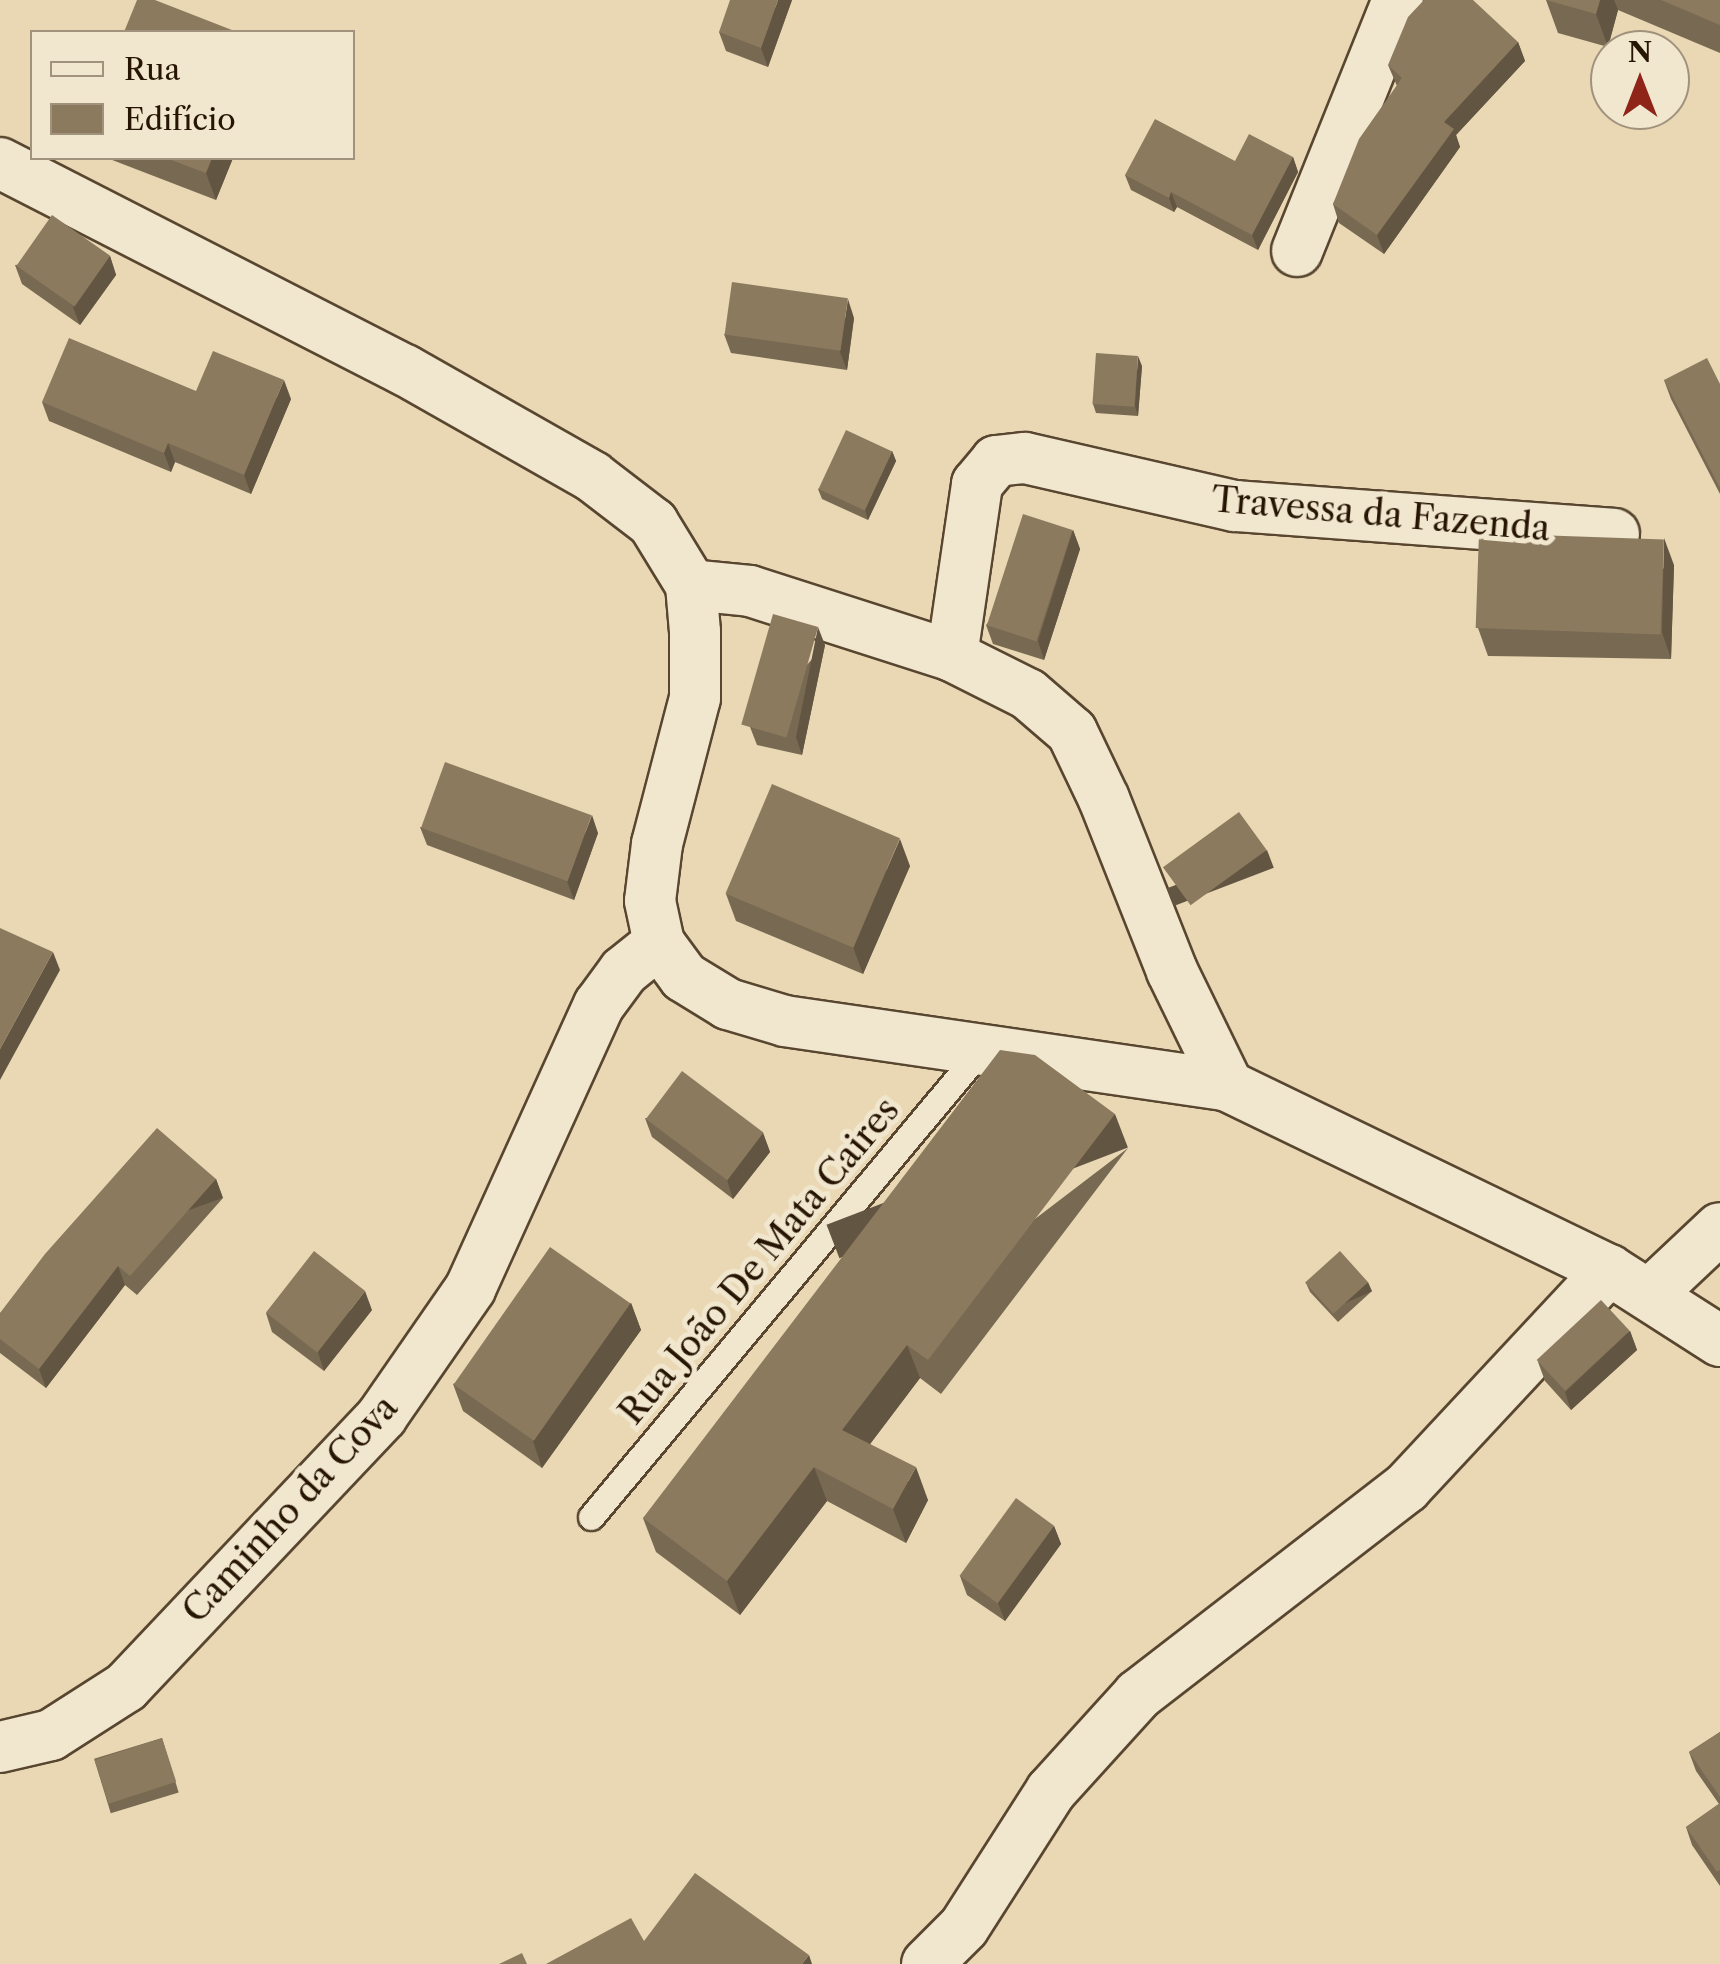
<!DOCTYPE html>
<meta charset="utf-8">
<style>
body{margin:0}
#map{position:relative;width:1720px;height:1964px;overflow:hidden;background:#e9d8b3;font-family:"Libre Caslon Text",serif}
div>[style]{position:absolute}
.roads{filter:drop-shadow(2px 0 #584630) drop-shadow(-2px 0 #584630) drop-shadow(0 2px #584630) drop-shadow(0 -2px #584630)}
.service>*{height:25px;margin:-12.5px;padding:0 12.5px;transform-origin:12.5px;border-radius:12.5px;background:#f1e6ce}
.minor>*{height:50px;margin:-25px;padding:0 25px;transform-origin:25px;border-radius:25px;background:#f1e6ce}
.wall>*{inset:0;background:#786952;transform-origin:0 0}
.shaded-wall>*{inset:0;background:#625542;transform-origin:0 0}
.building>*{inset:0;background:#8c7a5f;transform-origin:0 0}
span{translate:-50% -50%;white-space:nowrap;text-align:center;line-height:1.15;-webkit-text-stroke:10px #f1e6ce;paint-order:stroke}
.street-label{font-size:35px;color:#271504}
.legend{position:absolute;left:30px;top:30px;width:325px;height:130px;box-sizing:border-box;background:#f1e6ce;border:2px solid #a0927d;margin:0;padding:12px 18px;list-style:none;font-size:30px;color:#271504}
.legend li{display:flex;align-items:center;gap:20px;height:50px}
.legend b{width:50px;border:2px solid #a0927d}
.north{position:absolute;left:1590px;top:30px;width:100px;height:100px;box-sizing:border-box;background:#f1e6ce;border:2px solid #a0927d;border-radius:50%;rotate:0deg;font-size:28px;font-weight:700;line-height:40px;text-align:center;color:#271504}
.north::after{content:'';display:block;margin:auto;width:35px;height:45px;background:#8f2418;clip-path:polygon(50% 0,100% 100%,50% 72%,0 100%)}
</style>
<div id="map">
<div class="roads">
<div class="service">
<div style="left:591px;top:1517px;width:608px;rotate:-50.13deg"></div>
</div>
<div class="minor">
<div style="left:0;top:163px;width:455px;rotate:27.1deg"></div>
<div style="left:405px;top:370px;width:216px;rotate:29.6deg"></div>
<div style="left:593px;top:477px;width:76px;rotate:37.5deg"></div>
<div style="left:653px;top:523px;width:73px;rotate:58.5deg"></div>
<div style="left:691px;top:585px;width:47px;rotate:85.1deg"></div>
<div style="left:695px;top:632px;width:66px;rotate:90deg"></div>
<div style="left:695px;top:698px;width:151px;rotate:104.6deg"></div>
<div style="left:657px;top:844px;width:57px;rotate:97deg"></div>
<div style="left:650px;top:901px;width:43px;rotate:77.9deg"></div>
<div style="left:659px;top:943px;width:42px;rotate:53.7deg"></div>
<div style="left:684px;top:977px;width:52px;rotate:31.5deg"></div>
<div style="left:728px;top:1004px;width:59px;rotate:16.6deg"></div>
<div style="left:785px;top:1021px;width:448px;rotate:8.3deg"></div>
<div style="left:1228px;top:1086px;width:423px;rotate:25.8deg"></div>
<div style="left:1609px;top:1270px;width:132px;rotate:32.6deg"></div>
<div style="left:1297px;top:251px;width:271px;rotate:-68.1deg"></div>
<div style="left:691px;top:585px;width:59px;rotate:5.8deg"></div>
<div style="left:750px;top:591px;width:212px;rotate:17.8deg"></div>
<div style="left:952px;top:656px;width:85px;rotate:26.6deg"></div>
<div style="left:1028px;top:694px;width:58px;rotate:40.8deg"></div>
<div style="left:1072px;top:732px;width:74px;rotate:64.5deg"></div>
<div style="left:1104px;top:799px;width:185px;rotate:68.4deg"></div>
<div style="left:1172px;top:971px;width:128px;rotate:64deg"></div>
<div style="left:952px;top:656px;width:174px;rotate:-81.7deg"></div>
<div style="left:977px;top:484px;width:30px;rotate:-50deg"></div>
<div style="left:996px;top:461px;width:29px;rotate:-6deg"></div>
<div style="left:1025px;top:458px;width:215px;rotate:12.9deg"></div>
<div style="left:1235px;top:506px;width:380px;rotate:4.2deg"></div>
<div style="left:1650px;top:1294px;width:96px;rotate:-43.3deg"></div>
<div style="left:0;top:1747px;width:52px;rotate:-13.2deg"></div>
<div style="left:51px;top:1735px;width:89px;rotate:-32.6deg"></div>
<div style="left:126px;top:1687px;width:373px;rotate:-46.6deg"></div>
<div style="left:382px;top:1416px;width:155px;rotate:-55.3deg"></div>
<div style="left:470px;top:1289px;width:312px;rotate:-65.6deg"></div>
<div style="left:599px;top:1005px;width:42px;rotate:-53.7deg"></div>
<div style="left:624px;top:971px;width:45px;rotate:-38.7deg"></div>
<div style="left:927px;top:1964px;width:52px;rotate:-45deg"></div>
<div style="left:964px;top:1927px;width:161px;rotate:-57.4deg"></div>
<div style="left:1051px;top:1791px;width:130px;rotate:-47.8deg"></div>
<div style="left:1138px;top:1695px;width:339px;rotate:-37.7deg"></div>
<div style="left:1406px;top:1488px;width:298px;rotate:-47deg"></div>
</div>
</div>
<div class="wall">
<div style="clip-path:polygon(792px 0,768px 67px,726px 51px,719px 32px)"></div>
<div style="clip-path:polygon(1546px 0,1720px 0,1720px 53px,1618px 10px,1608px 47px,1558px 33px)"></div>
<div style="clip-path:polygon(1518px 42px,1525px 61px,1456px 135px,1460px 147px,1384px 254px,1339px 223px,1333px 204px,1397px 86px,1388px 65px)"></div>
<div style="clip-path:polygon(1293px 157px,1298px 172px,1258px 250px,1177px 207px,1174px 212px,1131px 190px,1125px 175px,1235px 161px)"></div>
<div style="clip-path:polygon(107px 158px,233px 158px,216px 200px)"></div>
<div style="clip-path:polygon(110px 256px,116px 275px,80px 325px,22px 284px,15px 265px)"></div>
<div style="clip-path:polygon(854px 318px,847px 370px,731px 353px,724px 334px)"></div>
<div style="clip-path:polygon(1142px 366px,1138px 416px,1096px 413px,1093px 404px)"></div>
<div style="clip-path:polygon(1664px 380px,1720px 384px,1720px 494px,1671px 399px)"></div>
<div style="clip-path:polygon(196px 391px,291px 399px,251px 494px,175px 462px,171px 472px,49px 421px,42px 402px)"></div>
<div style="clip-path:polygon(892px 451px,896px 461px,868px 520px,822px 499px,818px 489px)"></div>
<div style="clip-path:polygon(1073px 530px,1080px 549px,1044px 660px,993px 644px,986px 625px)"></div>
<div style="clip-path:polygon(1674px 565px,1671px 659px,1488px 656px,1478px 628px)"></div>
<div style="clip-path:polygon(825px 645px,802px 755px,757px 745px,750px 727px)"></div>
<div style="clip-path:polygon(420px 827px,598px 833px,574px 900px,427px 845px)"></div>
<div style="clip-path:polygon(910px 866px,863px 974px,736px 921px,726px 894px)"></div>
<div style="clip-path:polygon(645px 1118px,763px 1133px,770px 1152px,733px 1199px,652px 1137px)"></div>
<div style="clip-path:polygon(1128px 1148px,941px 1394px,920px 1378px,870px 1444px,928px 1500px,906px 1543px,827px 1501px,740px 1615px,656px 1552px,643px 1518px)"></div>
<div style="clip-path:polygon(216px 1179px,223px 1198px,137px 1295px,125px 1285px,46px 1388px,0 1353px,0 1313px)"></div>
<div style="clip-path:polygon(1306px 1283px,1372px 1291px,1338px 1322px,1310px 1292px)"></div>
<div style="clip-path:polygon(631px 1303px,641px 1330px,542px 1468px,463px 1411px,453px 1384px)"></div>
<div style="clip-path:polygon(372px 1310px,324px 1371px,272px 1332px,266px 1313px)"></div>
<div style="clip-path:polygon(1630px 1331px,1637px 1350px,1571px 1410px,1545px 1381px,1538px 1362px)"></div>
<div style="clip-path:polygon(1054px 1526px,1061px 1544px,1005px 1621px,967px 1595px,960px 1576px)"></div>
<div style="clip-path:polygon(1720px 1732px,1720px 1886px,1692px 1845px,1686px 1827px,1719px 1804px,1696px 1771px,1689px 1752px)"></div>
<div style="left:162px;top:1738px;width:57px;height:71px;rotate:73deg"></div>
</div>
<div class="shaded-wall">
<div style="clip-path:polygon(778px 0,792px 0,768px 67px,761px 48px)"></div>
<div style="clip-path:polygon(1600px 0,1614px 0,1618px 10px,1608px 47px,1596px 14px)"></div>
<div style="clip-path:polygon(1518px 42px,1525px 61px,1456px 135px,1460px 147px,1384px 254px,1377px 235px,1444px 122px)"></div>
<div style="clip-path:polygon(1293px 157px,1298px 172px,1258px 250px,1252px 235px)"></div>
<div style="clip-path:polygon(212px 158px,233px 158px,216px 200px,206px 173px)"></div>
<div style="clip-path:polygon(1171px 192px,1177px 207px,1174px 212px,1169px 198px)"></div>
<div style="clip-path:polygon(110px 256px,116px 275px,80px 325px,73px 307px)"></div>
<div style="clip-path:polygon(848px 299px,854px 318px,847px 370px,840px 352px)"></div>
<div style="clip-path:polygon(1138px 356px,1142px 366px,1138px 416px,1135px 406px)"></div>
<div style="clip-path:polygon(284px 380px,291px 399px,251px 494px,244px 475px)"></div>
<div style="clip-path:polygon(168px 443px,175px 462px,171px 472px,164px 453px)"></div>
<div style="clip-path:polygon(892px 451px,896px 461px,868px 520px,865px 510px)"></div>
<div style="clip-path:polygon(1073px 530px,1080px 549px,1044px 660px,1038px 641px)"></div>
<div style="clip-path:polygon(1664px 538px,1674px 565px,1671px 659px,1662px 632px)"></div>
<div style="clip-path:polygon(818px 627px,825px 645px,802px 755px,796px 737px)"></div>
<div style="clip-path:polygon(592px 815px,598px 833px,574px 900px,567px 881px)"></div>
<div style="clip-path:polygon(900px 839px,910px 866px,863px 974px,853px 947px)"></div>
<div style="left:1267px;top:850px;width:19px;height:107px;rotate:69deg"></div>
<div style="clip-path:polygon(53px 952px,60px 970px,0 1080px,0 1049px)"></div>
<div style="left:1115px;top:1114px;width:36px;height:309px;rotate:69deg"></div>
<div style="clip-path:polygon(763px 1133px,770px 1152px,733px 1199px,727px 1180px)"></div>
<div style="left:216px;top:1179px;width:20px;height:130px;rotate:70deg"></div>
<div style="clip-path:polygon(118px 1266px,125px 1285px,46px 1388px,39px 1369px)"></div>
<div style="left:1368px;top:1282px;width:10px;height:46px;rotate:66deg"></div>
<div style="clip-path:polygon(365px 1291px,372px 1310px,324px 1371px,318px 1352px)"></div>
<div style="clip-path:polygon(631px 1303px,641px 1330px,542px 1468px,533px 1441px)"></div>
<div style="clip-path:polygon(1630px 1331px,1637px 1350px,1571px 1410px,1565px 1392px)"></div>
<div style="clip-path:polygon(907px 1345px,920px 1378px,855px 1464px,842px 1430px)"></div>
<div style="clip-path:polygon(814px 1467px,827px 1501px,740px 1615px,727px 1581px)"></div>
<div style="clip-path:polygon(916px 1467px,928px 1500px,906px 1543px,893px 1509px)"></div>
<div style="clip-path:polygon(1054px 1526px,1061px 1544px,1005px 1621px,998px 1603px)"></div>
<div style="clip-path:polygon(809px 1955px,812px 1964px,802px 1964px)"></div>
</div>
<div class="building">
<div style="clip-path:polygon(137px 0,155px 0,237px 32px,124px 32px)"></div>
<div style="clip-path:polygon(730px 0,778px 0,761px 48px,719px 32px)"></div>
<div style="clip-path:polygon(1424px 0,1473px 0,1518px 42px,1444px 122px,1454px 129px,1377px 235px,1333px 204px,1359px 139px,1402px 78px,1388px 65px,1408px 17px)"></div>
<div style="clip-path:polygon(1546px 0,1600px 0,1596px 14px)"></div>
<div style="clip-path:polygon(1661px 0,1720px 0,1720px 25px)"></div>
<div style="clip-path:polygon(1155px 119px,1235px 161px,1249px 134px,1293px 157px,1252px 235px,1171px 192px,1169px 198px,1125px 175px)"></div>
<div style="clip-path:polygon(166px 158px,212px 158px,206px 173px)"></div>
<div style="left:52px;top:215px;width:71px;height:62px;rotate:35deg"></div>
<div style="left:732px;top:282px;width:117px;height:53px;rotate:8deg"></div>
<div style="clip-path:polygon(69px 338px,196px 391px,213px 351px,284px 380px,244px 475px,168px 443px,164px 453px,42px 402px)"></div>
<div style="left:1096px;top:353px;width:42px;height:51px;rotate:4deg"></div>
<div style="clip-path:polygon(1707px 358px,1720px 384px,1720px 488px,1664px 380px)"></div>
<div style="left:846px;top:430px;width:51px;height:65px;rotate:25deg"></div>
<div style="left:1023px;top:514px;width:52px;height:117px;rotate:18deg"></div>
<div style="left:1479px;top:533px;width:185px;height:95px;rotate:2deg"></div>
<div style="left:773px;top:614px;width:47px;height:115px;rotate:16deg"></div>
<div style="left:445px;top:762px;width:156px;height:70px;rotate:20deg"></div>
<div style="left:772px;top:784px;width:139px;height:119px;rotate:23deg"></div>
<div style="left:1239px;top:812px;width:47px;height:94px;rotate:54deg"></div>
<div style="clip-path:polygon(0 928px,53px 952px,0 1049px)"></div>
<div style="clip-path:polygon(1000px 1050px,1035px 1055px,1115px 1114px,928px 1360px,907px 1345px,842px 1430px,916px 1467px,893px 1509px,814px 1467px,727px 1581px,643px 1518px)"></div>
<div style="left:682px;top:1071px;width:102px;height:60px;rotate:37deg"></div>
<div style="clip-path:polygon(157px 1128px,216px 1179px,130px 1276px,118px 1266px,39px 1369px,0 1339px,0 1313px,45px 1254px)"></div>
<div style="left:550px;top:1247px;width:98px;height:168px;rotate:35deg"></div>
<div style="left:314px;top:1251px;width:65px;height:78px;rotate:38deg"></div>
<div style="left:1340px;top:1251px;width:42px;height:47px;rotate:48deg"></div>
<div style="left:1601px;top:1300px;width:42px;height:88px;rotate:47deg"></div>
<div style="left:1016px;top:1498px;width:47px;height:96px;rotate:36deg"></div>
<div style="clip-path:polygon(1720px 1732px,1720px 1797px,1689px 1752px)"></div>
<div style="left:162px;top:1738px;width:46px;height:71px;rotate:72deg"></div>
<div style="clip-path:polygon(1720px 1803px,1720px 1870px,1717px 1872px,1686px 1827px)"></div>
<div style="clip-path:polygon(695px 1873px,809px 1955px,802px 1964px,546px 1964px,631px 1918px,644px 1941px)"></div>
<div style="clip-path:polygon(522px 1953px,527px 1964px,499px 1964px)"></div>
</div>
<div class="street-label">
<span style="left:1381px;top:514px;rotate:5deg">Travessa da Fazenda</span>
<span style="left:759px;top:1261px;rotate:-50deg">Rua João De Mata Caires</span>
<span style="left:290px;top:1509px;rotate:-47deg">Caminho da Cova</span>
</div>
<ul class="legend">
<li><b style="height:12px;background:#f1e6ce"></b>Rua</li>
<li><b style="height:28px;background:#8c7a5f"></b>Edifício</li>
</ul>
<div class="north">N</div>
</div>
